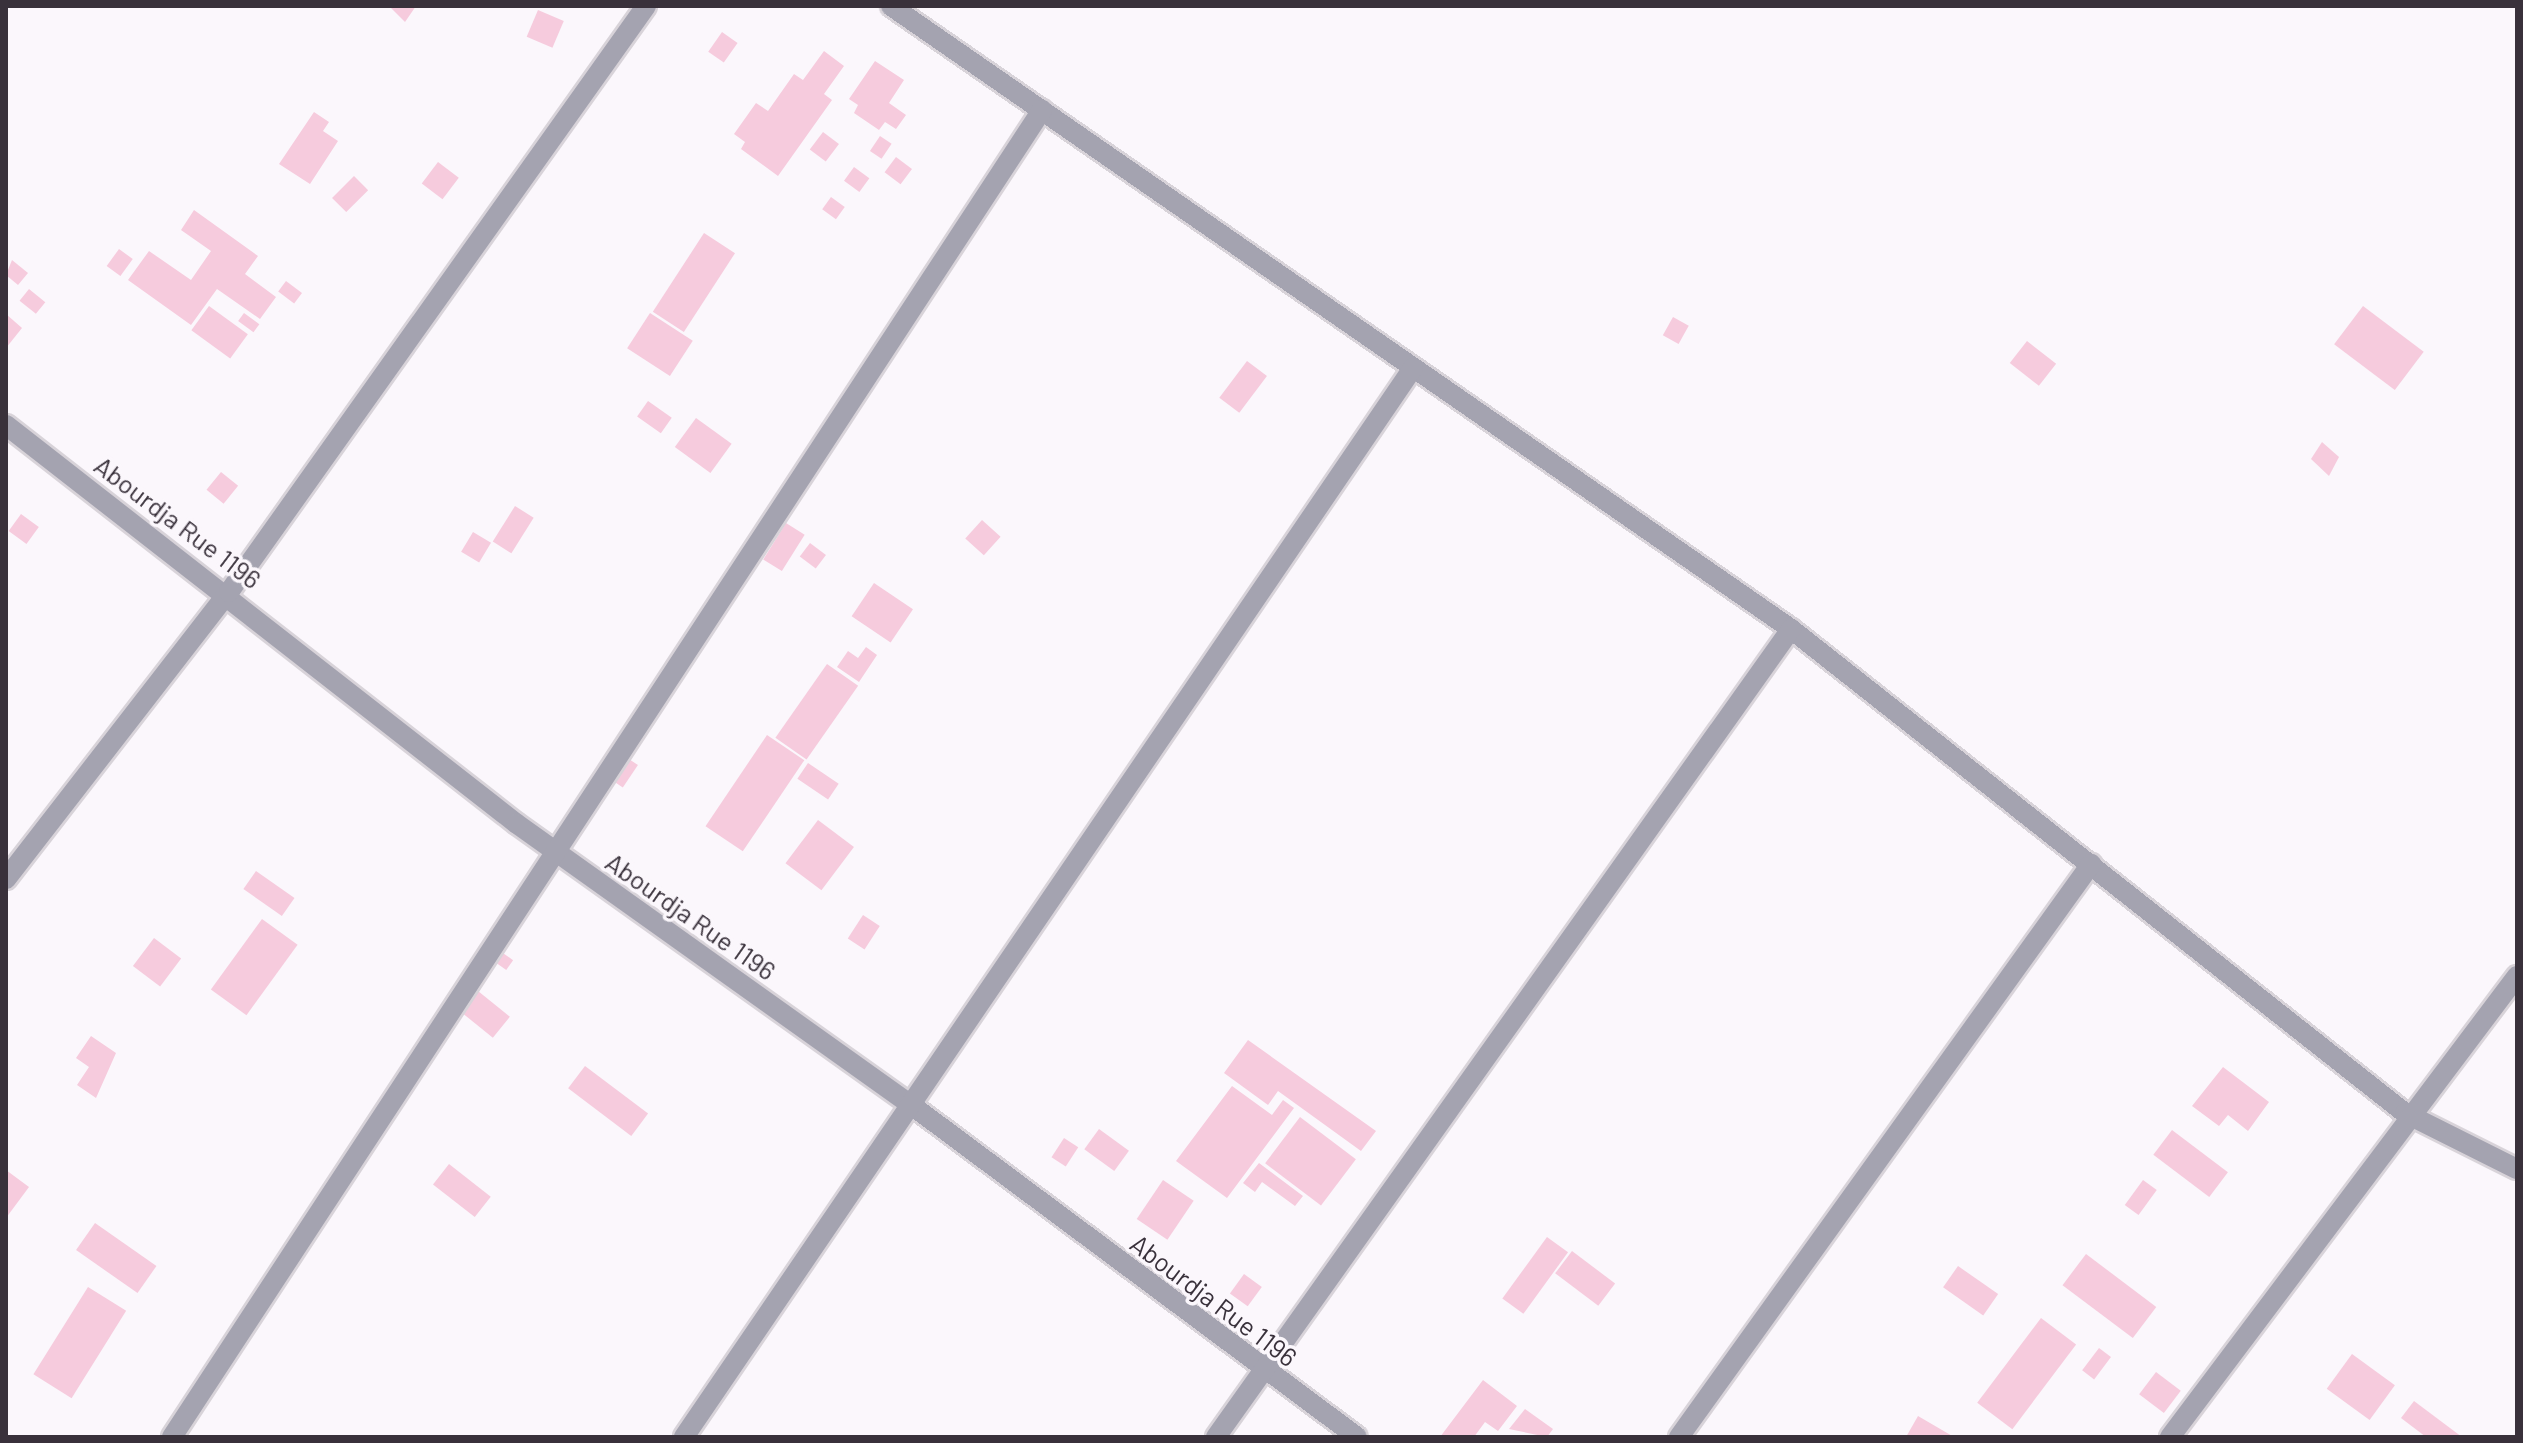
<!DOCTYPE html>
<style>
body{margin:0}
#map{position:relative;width:2523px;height:1443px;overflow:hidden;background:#fbf7fc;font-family:Barlow,sans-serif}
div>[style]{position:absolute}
.building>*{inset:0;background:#f6cbdd;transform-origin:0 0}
.roads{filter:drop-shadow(2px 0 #d8d3d9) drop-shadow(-2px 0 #d8d3d9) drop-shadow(0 2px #d8d3d9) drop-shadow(0 -2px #d8d3d9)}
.minor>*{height:20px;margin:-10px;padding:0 10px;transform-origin:10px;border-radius:10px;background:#a4a3b0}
span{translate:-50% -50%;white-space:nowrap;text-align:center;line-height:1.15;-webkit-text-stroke:7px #fbf7fc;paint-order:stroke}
.street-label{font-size:26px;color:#39313b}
.frame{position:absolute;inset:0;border:8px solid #39313b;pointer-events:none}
</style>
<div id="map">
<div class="building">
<div style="clip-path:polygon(389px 6px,416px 6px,405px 22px)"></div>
<div style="left:538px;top:10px;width:28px;height:29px;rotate:23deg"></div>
<div style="left:722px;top:32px;width:19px;height:24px;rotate:35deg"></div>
<div style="clip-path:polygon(824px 51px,844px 66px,824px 94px,832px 100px,778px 176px,741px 149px,745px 142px,734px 134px,756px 103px,768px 111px,794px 74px,803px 80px)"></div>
<div style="clip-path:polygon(875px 61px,904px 80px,889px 103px,906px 115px,896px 129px,885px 122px,879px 130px,854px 113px,858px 105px,849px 99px)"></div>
<div style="clip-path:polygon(314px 112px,329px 122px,323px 131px,338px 141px,310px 184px,279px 164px)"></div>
<div style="left:823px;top:132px;width:20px;height:22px;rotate:37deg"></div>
<div style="left:880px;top:136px;width:14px;height:18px;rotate:34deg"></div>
<div style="left:896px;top:157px;width:20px;height:19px;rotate:37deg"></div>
<div style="left:438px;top:162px;width:26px;height:27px;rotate:37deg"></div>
<div style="left:854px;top:167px;width:19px;height:17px;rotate:36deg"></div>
<div style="left:354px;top:176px;width:20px;height:31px;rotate:45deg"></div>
<div style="left:831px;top:197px;width:17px;height:15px;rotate:36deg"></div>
<div style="clip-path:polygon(194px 210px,258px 256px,245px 274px,276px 297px,260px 319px,217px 289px,191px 325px,128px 280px,149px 251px,191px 280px,211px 251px,181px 230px)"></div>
<div style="left:704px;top:233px;width:37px;height:94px;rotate:33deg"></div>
<div style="left:119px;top:249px;width:17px;height:21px;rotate:36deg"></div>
<div style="clip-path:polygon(12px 260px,28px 273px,18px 285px,6px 275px)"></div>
<div style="left:286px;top:281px;width:20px;height:13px;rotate:37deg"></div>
<div style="left:29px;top:289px;width:21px;height:15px;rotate:39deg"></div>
<div style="left:209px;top:306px;width:48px;height:30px;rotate:36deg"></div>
<div style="left:2363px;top:306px;width:76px;height:48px;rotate:37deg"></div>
<div style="left:244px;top:313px;width:19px;height:10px;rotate:36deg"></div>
<div style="left:650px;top:313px;width:51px;height:42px;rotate:33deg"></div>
<div style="clip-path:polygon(6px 314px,22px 328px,6px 348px)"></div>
<div style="left:1673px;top:317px;width:18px;height:21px;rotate:29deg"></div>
<div style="left:2027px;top:341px;width:37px;height:28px;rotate:38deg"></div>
<div style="left:1247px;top:361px;width:25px;height:46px;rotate:37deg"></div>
<div style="left:648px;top:401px;width:29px;height:19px;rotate:35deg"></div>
<div style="left:696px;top:418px;width:44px;height:36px;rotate:36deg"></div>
<div style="clip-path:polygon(2322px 442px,2339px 457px,2329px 476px,2311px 459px)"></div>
<div style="left:221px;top:472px;width:22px;height:23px;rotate:39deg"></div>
<div style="left:515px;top:506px;width:22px;height:42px;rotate:32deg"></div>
<div style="left:21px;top:514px;width:22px;height:21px;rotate:36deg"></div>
<div style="left:982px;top:520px;width:25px;height:25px;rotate:42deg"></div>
<div style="left:786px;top:523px;width:22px;height:43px;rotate:32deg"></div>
<div style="left:473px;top:532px;width:21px;height:23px;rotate:31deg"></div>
<div style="left:810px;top:543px;width:20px;height:17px;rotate:37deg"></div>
<div style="left:874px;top:583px;width:47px;height:40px;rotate:34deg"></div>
<div style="clip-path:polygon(866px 647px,877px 655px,859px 682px,837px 667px,848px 651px,858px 658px)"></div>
<div style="left:827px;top:664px;width:38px;height:90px;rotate:35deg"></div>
<div style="left:767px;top:735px;width:45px;height:110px;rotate:34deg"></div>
<div style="left:623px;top:755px;width:18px;height:27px;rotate:34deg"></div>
<div style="left:808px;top:763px;width:37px;height:19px;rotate:34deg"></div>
<div style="left:818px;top:820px;width:45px;height:54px;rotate:37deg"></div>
<div style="left:256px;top:871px;width:47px;height:22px;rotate:35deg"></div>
<div style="left:863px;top:915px;width:20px;height:28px;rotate:33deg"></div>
<div style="left:262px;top:919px;width:44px;height:87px;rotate:36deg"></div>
<div style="left:154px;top:938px;width:34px;height:35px;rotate:37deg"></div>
<div style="left:500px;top:951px;width:16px;height:12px;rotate:35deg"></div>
<div style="left:478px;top:991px;width:41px;height:27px;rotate:39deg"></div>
<div style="clip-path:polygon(91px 1036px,116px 1053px,96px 1098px,77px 1085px,89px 1067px,76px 1058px)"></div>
<div style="clip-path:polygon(1248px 1040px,1376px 1131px,1361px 1151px,1278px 1091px,1268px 1105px,1224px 1073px)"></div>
<div style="left:585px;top:1066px;width:79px;height:28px;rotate:37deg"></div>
<div style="clip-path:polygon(2223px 1067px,2269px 1102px,2248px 1131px,2228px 1115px,2219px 1126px,2192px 1106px)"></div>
<div style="clip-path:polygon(1232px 1086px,1272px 1115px,1283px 1100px,1294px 1108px,1227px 1198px,1176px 1161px)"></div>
<div style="left:1300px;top:1117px;width:70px;height:58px;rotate:37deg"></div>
<div style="left:1099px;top:1129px;width:37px;height:25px;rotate:36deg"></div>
<div style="left:2172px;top:1130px;width:70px;height:31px;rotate:37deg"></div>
<div style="left:1064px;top:1138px;width:17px;height:23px;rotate:33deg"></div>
<div style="clip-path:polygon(1259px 1163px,1303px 1196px,1295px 1206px,1262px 1182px,1255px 1192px,1243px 1183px)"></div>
<div style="left:449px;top:1164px;width:53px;height:26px;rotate:38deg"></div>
<div style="clip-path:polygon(6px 1170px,29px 1187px,6px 1218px)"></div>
<div style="left:1163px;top:1180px;width:37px;height:47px;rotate:34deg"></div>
<div style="left:2143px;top:1180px;width:17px;height:31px;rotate:36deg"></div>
<div style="left:95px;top:1223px;width:75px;height:33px;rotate:35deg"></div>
<div style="left:1547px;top:1237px;width:26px;height:76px;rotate:36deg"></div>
<div style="left:1572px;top:1251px;width:54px;height:28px;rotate:37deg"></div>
<div style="left:2086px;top:1254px;width:88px;height:39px;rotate:37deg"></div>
<div style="left:1958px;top:1266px;width:49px;height:26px;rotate:35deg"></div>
<div style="left:1244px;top:1274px;width:22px;height:24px;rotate:36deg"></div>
<div style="left:88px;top:1287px;width:45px;height:103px;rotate:32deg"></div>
<div style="left:2041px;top:1318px;width:44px;height:106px;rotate:37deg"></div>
<div style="left:2099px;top:1348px;width:15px;height:28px;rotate:37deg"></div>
<div style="left:2352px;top:1354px;width:53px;height:43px;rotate:36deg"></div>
<div style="left:2156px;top:1372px;width:31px;height:28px;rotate:37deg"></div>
<div style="clip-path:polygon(1483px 1380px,1517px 1406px,1498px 1431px,1485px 1422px,1474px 1437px,1440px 1437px)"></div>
<div style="clip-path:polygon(2414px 1401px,2462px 1437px,2426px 1437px,2401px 1418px)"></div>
<div style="clip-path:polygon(1525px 1409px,1553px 1429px,1547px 1437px,1509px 1429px)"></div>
<div style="clip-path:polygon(1918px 1416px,1954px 1437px,1906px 1437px)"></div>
</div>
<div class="roads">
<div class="minor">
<div style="left:891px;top:6px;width:1095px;rotate:34.69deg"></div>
<div style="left:1791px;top:629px;width:782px;rotate:38.25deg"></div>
<div style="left:2405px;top:1113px;width:125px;rotate:26.6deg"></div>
<div style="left:6px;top:425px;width:648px;rotate:37.98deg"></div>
<div style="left:517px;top:824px;width:488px;rotate:35.5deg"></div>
<div style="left:914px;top:1107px;width:552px;rotate:36.68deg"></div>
<div style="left:6px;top:879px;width:363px;rotate:-52.2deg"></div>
<div style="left:229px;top:592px;width:719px;rotate:-54.56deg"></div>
<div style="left:172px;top:1437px;width:1587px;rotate:-56.75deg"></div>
<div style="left:684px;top:1437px;width:1294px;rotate:-55.71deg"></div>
<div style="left:1216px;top:1437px;width:992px;rotate:-54.56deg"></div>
<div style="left:1679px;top:1437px;width:706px;rotate:-54.28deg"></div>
<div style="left:2170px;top:1437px;width:577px;rotate:-53.03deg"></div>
</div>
</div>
<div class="street-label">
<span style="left:178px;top:522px;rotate:37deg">Abourdja Rue 1196</span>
<span style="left:691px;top:916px;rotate:35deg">Abourdja Rue 1196</span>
<span style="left:1214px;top:1300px;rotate:37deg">Abourdja Rue 1196</span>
</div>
<div class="frame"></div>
</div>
